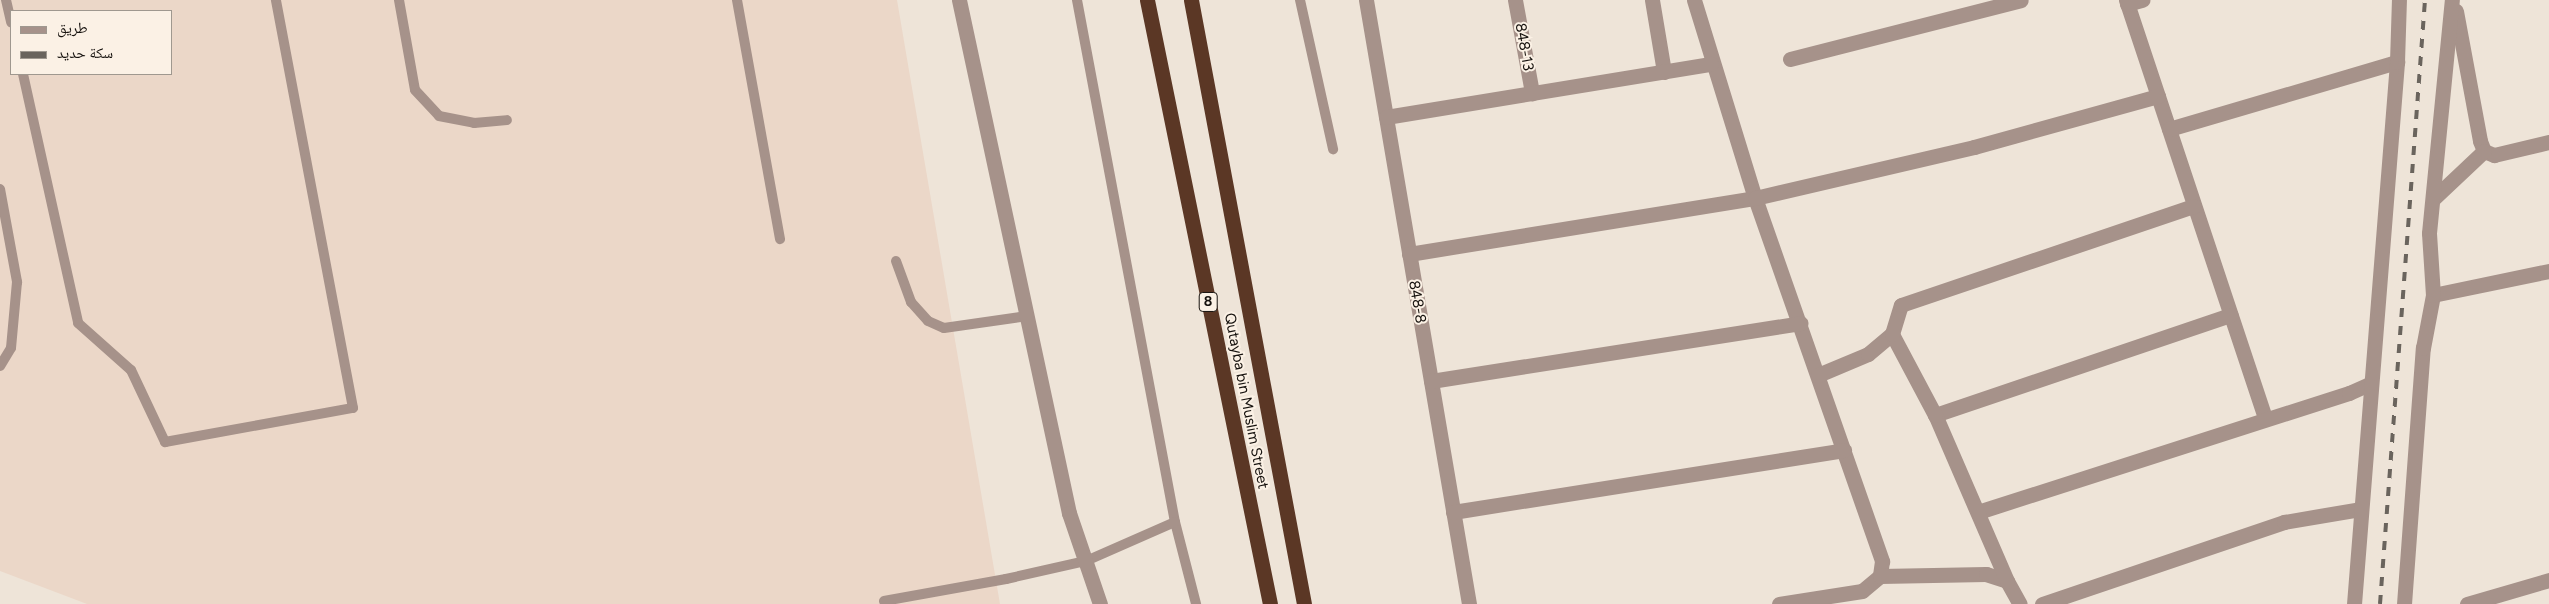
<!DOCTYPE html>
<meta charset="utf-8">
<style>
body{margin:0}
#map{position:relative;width:2549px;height:604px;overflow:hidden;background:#eee4d8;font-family:Figtree,"Noto Naskh Arabic",sans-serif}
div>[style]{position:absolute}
.industrial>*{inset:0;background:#ebd7c8}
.lane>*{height:10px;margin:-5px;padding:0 5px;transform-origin:5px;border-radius:5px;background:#a6928a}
.street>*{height:15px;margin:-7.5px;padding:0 7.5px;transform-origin:7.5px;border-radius:7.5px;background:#a6928a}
.highway>*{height:15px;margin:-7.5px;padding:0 7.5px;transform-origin:7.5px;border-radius:7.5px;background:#5b3725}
.rail>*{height:4px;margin-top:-2px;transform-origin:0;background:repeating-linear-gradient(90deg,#6a645d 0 9px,transparent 0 18px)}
span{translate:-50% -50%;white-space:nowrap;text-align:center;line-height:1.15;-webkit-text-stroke:4px #fbf1e5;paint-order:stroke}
.shield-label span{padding:1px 4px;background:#fbf1e5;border:1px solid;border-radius:4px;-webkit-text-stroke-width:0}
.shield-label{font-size:14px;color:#16120e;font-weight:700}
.street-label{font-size:15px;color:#16120e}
.legend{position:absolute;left:10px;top:10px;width:162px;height:65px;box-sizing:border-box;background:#fbf1e5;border:1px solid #9f988f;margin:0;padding:6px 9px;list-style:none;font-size:15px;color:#16120e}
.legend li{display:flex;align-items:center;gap:10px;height:25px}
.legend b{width:25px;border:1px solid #9f988f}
</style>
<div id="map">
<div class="industrial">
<div style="clip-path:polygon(evenodd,0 0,897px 0,1000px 604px,87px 604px,0 571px,0 0,11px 11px,171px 11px,171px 74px,11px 74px,11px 11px)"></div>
</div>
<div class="lane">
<div style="left:6px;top:0;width:23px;rotate:77deg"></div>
<div style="left:399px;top:0;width:91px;rotate:79.9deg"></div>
<div style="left:415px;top:90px;width:35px;rotate:47deg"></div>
<div style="left:439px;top:116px;width:36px;rotate:11deg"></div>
<div style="left:474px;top:123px;width:33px;rotate:-5deg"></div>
<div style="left:737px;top:0;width:243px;rotate:79.8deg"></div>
<div style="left:1077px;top:0;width:531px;rotate:79.37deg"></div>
<div style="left:1175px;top:522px;width:85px;rotate:75.6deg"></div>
<div style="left:1300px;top:0;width:153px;rotate:77.5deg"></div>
<div style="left:23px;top:74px;width:255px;rotate:77.5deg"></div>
<div style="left:78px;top:323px;width:71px;rotate:41.6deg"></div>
<div style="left:131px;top:370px;width:80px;rotate:64.7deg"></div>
<div style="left:165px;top:442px;width:191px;rotate:-10.3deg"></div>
<div style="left:353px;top:408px;width:415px;rotate:-100.7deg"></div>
<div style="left:0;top:189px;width:95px;rotate:79.6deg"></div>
<div style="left:17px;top:282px;width:66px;rotate:95.2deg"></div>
<div style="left:11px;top:348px;width:21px;rotate:121deg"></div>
<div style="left:896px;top:261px;width:44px;rotate:69.9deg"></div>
<div style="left:911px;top:302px;width:25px;rotate:48deg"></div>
<div style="left:928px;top:321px;width:17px;rotate:24deg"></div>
<div style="left:944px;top:328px;width:84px;rotate:-8.2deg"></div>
<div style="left:884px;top:601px;width:124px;rotate:-10.2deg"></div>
<div style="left:1006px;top:579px;width:82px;rotate:-12.7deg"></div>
<div style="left:1086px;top:561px;width:97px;rotate:-23.7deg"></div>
</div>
<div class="street">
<div style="left:959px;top:0;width:525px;rotate:77.9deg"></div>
<div style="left:1069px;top:513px;width:96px;rotate:71.2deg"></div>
<div style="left:1366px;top:0;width:613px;rotate:80.32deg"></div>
<div style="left:1515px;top:0;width:95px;rotate:79.6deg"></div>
<div style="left:1652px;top:0;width:73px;rotate:80.5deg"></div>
<div style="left:1694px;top:0;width:207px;rotate:72.9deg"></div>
<div style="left:1755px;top:198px;width:385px;rotate:70.7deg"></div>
<div style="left:1882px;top:561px;width:15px;rotate:98deg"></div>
<div style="left:1880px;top:576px;width:23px;rotate:140deg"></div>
<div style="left:1862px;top:591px;width:84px;rotate:171.1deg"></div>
<div style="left:2126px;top:0;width:441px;rotate:71.6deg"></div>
<div style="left:2127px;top:4px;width:16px;rotate:-15deg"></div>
<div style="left:2456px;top:11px;width:132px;rotate:79.5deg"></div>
<div style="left:2480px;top:141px;width:11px;rotate:68deg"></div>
<div style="left:2484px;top:151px;width:11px;rotate:22deg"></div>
<div style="left:2494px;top:155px;width:57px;rotate:-13.3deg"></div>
<div style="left:1790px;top:59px;width:238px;rotate:-14.3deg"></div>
<div style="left:1386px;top:117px;width:329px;rotate:-9.3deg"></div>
<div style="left:2169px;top:129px;width:238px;rotate:-16.4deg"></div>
<div style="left:2433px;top:199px;width:70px;rotate:-43.3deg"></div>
<div style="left:1409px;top:254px;width:351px;rotate:-9.2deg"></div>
<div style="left:1755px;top:198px;width:225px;rotate:-13.1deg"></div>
<div style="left:1974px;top:147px;width:191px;rotate:-15.5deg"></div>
<div style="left:2433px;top:295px;width:118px;rotate:-11.7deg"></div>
<div style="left:1818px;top:375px;width:54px;rotate:-22.8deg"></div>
<div style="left:1868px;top:354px;width:31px;rotate:-40deg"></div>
<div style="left:1431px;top:381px;width:374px;rotate:-8.9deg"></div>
<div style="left:1935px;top:415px;width:312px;rotate:-18.7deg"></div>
<div style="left:1453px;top:512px;width:396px;rotate:-9deg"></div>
<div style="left:1978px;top:512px;width:390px;rotate:-17.8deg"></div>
<div style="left:2349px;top:393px;width:24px;rotate:-24deg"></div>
<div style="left:1880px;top:576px;width:106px;rotate:-1.1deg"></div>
<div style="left:1986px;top:574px;width:22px;rotate:18deg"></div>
<div style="left:2007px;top:581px;width:26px;rotate:61deg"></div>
<div style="left:2007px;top:581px;width:181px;rotate:-113.4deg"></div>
<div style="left:1935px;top:415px;width:92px;rotate:-118deg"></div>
<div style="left:1892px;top:334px;width:30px;rotate:-73deg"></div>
<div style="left:1901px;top:305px;width:309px;rotate:-18.7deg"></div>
<div style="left:2042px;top:604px;width:256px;rotate:-18.7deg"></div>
<div style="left:2284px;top:522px;width:77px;rotate:-9.7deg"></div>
<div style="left:2354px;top:604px;width:544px;rotate:-85.46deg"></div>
<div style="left:2397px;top:62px;width:62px;rotate:-88.2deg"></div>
<div style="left:2404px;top:604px;width:257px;rotate:-85.8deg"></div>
<div style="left:2423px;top:348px;width:54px;rotate:-79.3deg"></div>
<div style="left:2433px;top:295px;width:62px;rotate:-93.7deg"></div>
<div style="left:2429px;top:233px;width:234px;rotate:-84.4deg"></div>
<div style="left:2467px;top:604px;width:85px;rotate:-16.3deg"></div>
</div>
<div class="highway">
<div style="left:1147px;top:0;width:616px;rotate:78.49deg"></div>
<div style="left:1191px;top:0;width:614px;rotate:79.4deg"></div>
</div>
<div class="rail">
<div style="left:2380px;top:604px;width:606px;rotate:-85.74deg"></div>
</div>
<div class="shield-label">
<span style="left:1208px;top:302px">8</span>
</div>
<div class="street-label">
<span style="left:1524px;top:47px;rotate:80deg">848-13</span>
<span style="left:1417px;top:302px;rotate:80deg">848-8</span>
<span style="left:1246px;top:401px;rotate:79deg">Qutayba bin Muslim Street</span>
</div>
<ul class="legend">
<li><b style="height:6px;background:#a6928a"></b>طريق</li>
<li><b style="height:6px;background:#6a645d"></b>سكة حديد</li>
</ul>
</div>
